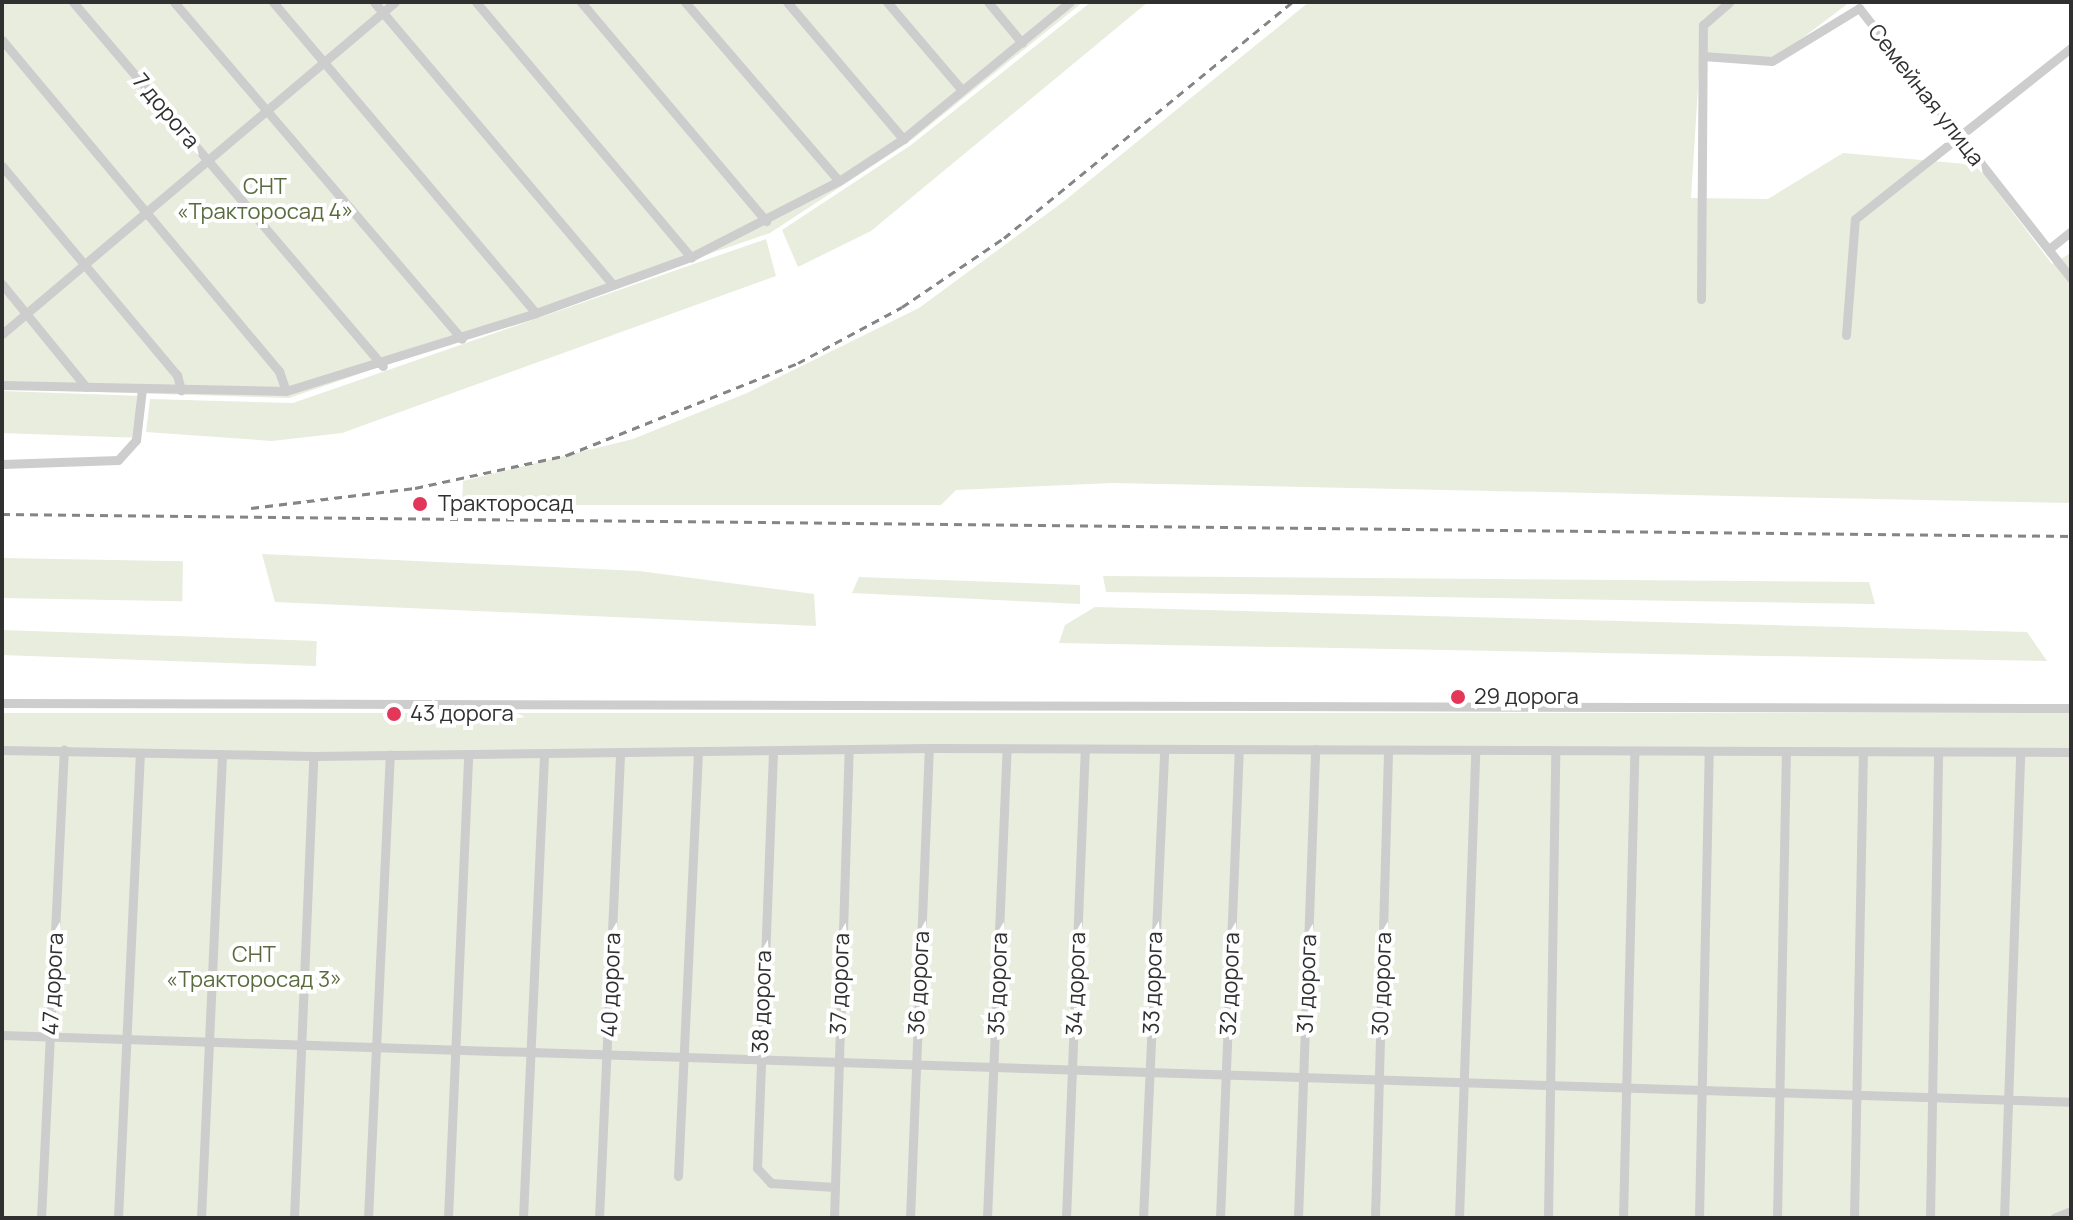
<!DOCTYPE html>
<meta charset="utf-8">
<style>
body{margin:0}
#map{position:relative;width:2073px;height:1220px;overflow:hidden;background:#fff;font-family:Manrope,sans-serif}
div>[style]{position:absolute}
.green>*{inset:0;background:#e8edde;transform-origin:0 0}
.minor>*{height:9px;margin:-4.5px;padding:0 4.5px;transform-origin:4.5px;border-radius:4.5px;background:#cdcdcd}
.rail>*{height:3px;margin-top:-1.5px;transform-origin:0;background:repeating-linear-gradient(90deg,#858585 0 8px,transparent 0 14px)}
.dots>*{width:22px;height:22px;translate:-50% -50%;box-sizing:border-box;border:4px solid #fff;border-radius:50%}
span{translate:-50% -50%;white-space:nowrap;text-align:center;line-height:1.15;-webkit-text-stroke:8px #fff;paint-order:stroke}
.street-label{font-size:22px;color:#303030}
.park-label{font-size:22px;color:#596b3e}
.poi-label{font-size:22px;color:#303030}
.left{translate:0 -50%;text-align:left}
.frame{position:absolute;inset:0;border:4px solid #303030;pointer-events:none}
</style>
<div id="map">
<div class="green">
<div style="clip-path:polygon(2px 2px,1083px 2px,909px 142px,770px 233px,289px 398px,2px 389px)"></div>
<div style="clip-path:polygon(1091px 2px,1148px 2px,871px 231px,798px 267px,782px 230px,911px 145px)"></div>
<div style="clip-path:polygon(1309px 2px,1850px 2px,1772px 61px,1700px 56px,1691px 198px,1768px 199px,1843px 153px,1977px 165px,2052px 264px,2071px 253px,2071px 503px,1112px 483px,956px 490px,941px 505px,462px 505px,463px 481px,633px 439px,747px 393px,919px 308px,1063px 202px)"></div>
<div style="clip-path:polygon(766px 239px,776px 276px,342px 433px,272px 441px,146px 432px,150px 399px,293px 403px)"></div>
<div style="left:2px;top:391px;width:135px;height:42px;rotate:2deg"></div>
<div style="clip-path:polygon(262px 554px,639px 571px,814px 594px,816px 626px,275px 602px)"></div>
<div style="left:2px;top:558px;width:181px;height:40px;rotate:1deg"></div>
<div style="clip-path:polygon(1103px 576px,1869px 582px,1875px 604px,1106px 592px)"></div>
<div style="clip-path:polygon(859px 577px,1080px 585px,1080px 604px,852px 593px)"></div>
<div style="clip-path:polygon(1095px 607px,2027px 632px,2047px 661px,1059px 643px,1065px 625px)"></div>
<div style="left:2px;top:630px;width:315px;height:25px;rotate:2deg"></div>
<div style="left:2px;top:713px;width:2069px;height:505px"></div>
</div>
<div class="minor">
<div style="left:73px;top:2px;width:478px;rotate:49.6deg"></div>
<div style="left:174px;top:2px;width:443px;rotate:49.5deg"></div>
<div style="left:273px;top:2px;width:407px;rotate:49.8deg"></div>
<div style="left:374px;top:2px;width:370px;rotate:49.8deg"></div>
<div style="left:476px;top:2px;width:334px;rotate:49.9deg"></div>
<div style="left:581px;top:2px;width:287px;rotate:49.8deg"></div>
<div style="left:685px;top:2px;width:236px;rotate:49.3deg"></div>
<div style="left:787px;top:2px;width:180px;rotate:49.7deg"></div>
<div style="left:887px;top:2px;width:116px;rotate:49.6deg"></div>
<div style="left:988px;top:2px;width:53px;rotate:50.3deg"></div>
<div style="left:2px;top:40px;width:432px;rotate:50.1deg"></div>
<div style="left:279px;top:371px;width:21px;rotate:71deg"></div>
<div style="left:1703px;top:56px;width:69px;rotate:4.1deg"></div>
<div style="left:1772px;top:61px;width:102px;rotate:-31.3deg"></div>
<div style="left:1859px;top:8px;width:343px;rotate:51.9deg"></div>
<div style="left:2px;top:166px;width:273px;rotate:50.1deg"></div>
<div style="left:177px;top:375px;width:16px;rotate:75deg"></div>
<div style="left:2049px;top:249px;width:28px;rotate:-39deg"></div>
<div style="left:2px;top:284px;width:133px;rotate:50.8deg"></div>
<div style="left:1701px;top:299px;width:274px;rotate:-89.6deg"></div>
<div style="left:1703px;top:25px;width:35px;rotate:-41deg"></div>
<div style="left:2px;top:334px;width:514px;rotate:-40.19deg"></div>
<div style="left:1846px;top:335px;width:116px;rotate:-85.6deg"></div>
<div style="left:1855px;top:219px;width:275px;rotate:-38.4deg"></div>
<div style="left:2px;top:385px;width:284px;rotate:1.2deg"></div>
<div style="left:286px;top:391px;width:262px;rotate:-17.3deg"></div>
<div style="left:536px;top:313px;width:165px;rotate:-19.9deg"></div>
<div style="left:691px;top:257px;width:166px;rotate:-27.2deg"></div>
<div style="left:839px;top:181px;width:77px;rotate:-33.3deg"></div>
<div style="left:903px;top:139px;width:216px;rotate:-39.4deg"></div>
<div style="left:2px;top:464px;width:116px;rotate:-2deg"></div>
<div style="left:118px;top:460px;width:27px;rotate:-48deg"></div>
<div style="left:136px;top:440px;width:51px;rotate:-83.3deg"></div>
<div style="left:2px;top:703px;width:2069px;rotate:0.14deg"></div>
<div style="left:2px;top:750px;width:311px;rotate:1.1deg"></div>
<div style="left:313px;top:756px;width:616px;rotate:-0.74deg"></div>
<div style="left:929px;top:748px;width:1142px;rotate:0.2deg"></div>
<div style="left:773px;top:752px;width:416px;rotate:92.2deg"></div>
<div style="left:757px;top:1168px;width:21px;rotate:47deg"></div>
<div style="left:771px;top:1183px;width:64px;rotate:3.6deg"></div>
<div style="left:2px;top:1035px;width:2070px;rotate:1.85deg"></div>
<div style="left:678px;top:1176px;width:424px;rotate:-87.3deg"></div>
<div style="left:41px;top:1218px;width:469px;rotate:-87.2deg"></div>
<div style="left:118px;top:1218px;width:464px;rotate:-87.3deg"></div>
<div style="left:201px;top:1218px;width:462px;rotate:-87.4deg"></div>
<div style="left:294px;top:1218px;width:462px;rotate:-87.6deg"></div>
<div style="left:368px;top:1218px;width:464px;rotate:-87.3deg"></div>
<div style="left:448px;top:1218px;width:464px;rotate:-87.5deg"></div>
<div style="left:523px;top:1218px;width:464px;rotate:-87.4deg"></div>
<div style="left:599px;top:1218px;width:466px;rotate:-87.4deg"></div>
<div style="left:834px;top:1218px;width:468px;rotate:-88.2deg"></div>
<div style="left:910px;top:1218px;width:470px;rotate:-87.7deg"></div>
<div style="left:987px;top:1218px;width:469px;rotate:-87.6deg"></div>
<div style="left:1066px;top:1218px;width:469px;rotate:-87.7deg"></div>
<div style="left:1143px;top:1218px;width:469px;rotate:-87.4deg"></div>
<div style="left:1220px;top:1218px;width:468px;rotate:-87.7deg"></div>
<div style="left:1298px;top:1218px;width:469px;rotate:-87.9deg"></div>
<div style="left:1375px;top:1218px;width:468px;rotate:-88.4deg"></div>
<div style="left:1459px;top:1218px;width:466px;rotate:-88deg"></div>
<div style="left:1548px;top:1218px;width:466px;rotate:-89.1deg"></div>
<div style="left:1623px;top:1218px;width:466px;rotate:-88.6deg"></div>
<div style="left:1699px;top:1218px;width:466px;rotate:-88.8deg"></div>
<div style="left:1777px;top:1218px;width:466px;rotate:-88.9deg"></div>
<div style="left:1854px;top:1218px;width:466px;rotate:-88.9deg"></div>
<div style="left:1930px;top:1218px;width:466px;rotate:-89deg"></div>
<div style="left:2004px;top:1218px;width:466px;rotate:-88deg"></div>
<div style="left:2054px;top:1218px;width:18px;rotate:-22deg"></div>
</div>
<div class="rail">
<div style="left:251px;top:508px;width:165px;rotate:-7deg"></div>
<div style="left:415px;top:488px;width:156px;rotate:-12.2deg"></div>
<div style="left:567px;top:455px;width:249px;rotate:-21.7deg"></div>
<div style="left:798px;top:363px;width:118px;rotate:-28.3deg"></div>
<div style="left:902px;top:307px;width:123px;rotate:-34.1deg"></div>
<div style="left:1004px;top:238px;width:372px;rotate:-39.3deg"></div>
<div style="left:2px;top:514px;width:2069px;rotate:0.61deg"></div>
</div>
<div class="dots">
<div style="left:420px;top:504px;background:#e23759"></div>
<div style="left:1458px;top:697px;background:#e23759"></div>
<div style="left:394px;top:714px;background:#e23759"></div>
</div>
<div class="street-label">
<span style="left:1926px;top:95px;rotate:52deg">Семейная улица</span>
<span style="left:166px;top:111px;rotate:50deg">7 дорога</span>
<span style="left:919px;top:983px;rotate:-87deg">36 дорога</span>
<span style="left:1153px;top:983px;rotate:-88deg">33 дорога</span>
<span style="left:53px;top:984px;rotate:-87deg">47 дорога</span>
<span style="left:840px;top:984px;rotate:-88deg">37 дорога</span>
<span style="left:998px;top:984px;rotate:-88deg">35 дорога</span>
<span style="left:1076px;top:984px;rotate:-88deg">34 дорога</span>
<span style="left:1230px;top:984px;rotate:-88deg">32 дорога</span>
<span style="left:1307px;top:984px;rotate:-88deg">31 дорога</span>
<span style="left:1382px;top:984px;rotate:-88deg">30 дорога</span>
<span style="left:611px;top:985px;rotate:-88deg">40 дорога</span>
<span style="left:762px;top:1002px;rotate:-88deg">38 дорога</span>
</div>
<div class="park-label">
<span style="left:265px;top:199px">СНТ<br>«Тракторосад 4»</span>
<span style="left:254px;top:967px">СНТ<br>«Тракторосад 3»</span>
</div>
<div class="poi-label">
<span class="left" style="left:438px;top:504px">Тракторосад</span>
<span class="left" style="left:1474px;top:697px">29 дорога</span>
<span class="left" style="left:410px;top:714px">43 дорога</span>
</div>
<div class="frame"></div>
</div>
